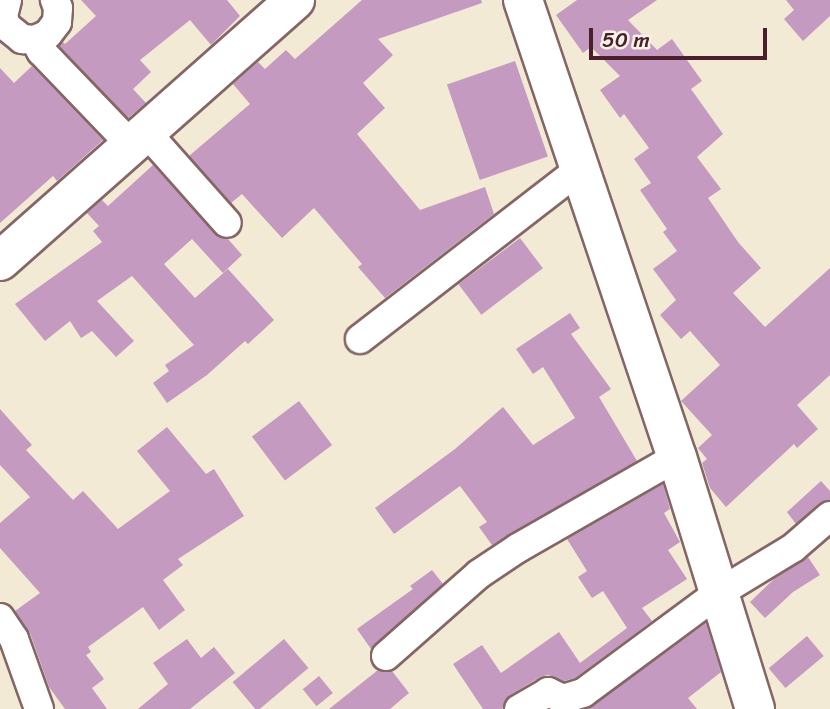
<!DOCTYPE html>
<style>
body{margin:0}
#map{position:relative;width:830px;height:709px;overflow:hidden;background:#f2ead4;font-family:Sriracha,sans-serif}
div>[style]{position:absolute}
.building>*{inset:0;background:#c49ac1;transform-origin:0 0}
.roads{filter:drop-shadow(2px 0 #856666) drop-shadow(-2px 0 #856666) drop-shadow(0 2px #856666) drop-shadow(0 -2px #856666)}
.street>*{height:28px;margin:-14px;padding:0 14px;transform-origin:14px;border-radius:14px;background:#fff}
.secondary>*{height:38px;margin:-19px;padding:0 19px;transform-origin:19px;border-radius:19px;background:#fff}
.primary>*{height:38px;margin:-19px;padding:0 19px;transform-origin:19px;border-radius:19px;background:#fff}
span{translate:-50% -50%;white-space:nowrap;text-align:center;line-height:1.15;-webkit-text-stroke:7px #f7f3e8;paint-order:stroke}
.scale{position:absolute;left:589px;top:28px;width:178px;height:32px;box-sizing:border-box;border:4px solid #4a1f2b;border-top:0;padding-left:9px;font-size:21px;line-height:24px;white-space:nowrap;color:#4a1f2b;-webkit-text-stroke:5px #f7f3e8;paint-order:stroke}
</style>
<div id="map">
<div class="building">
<div style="clip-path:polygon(81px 0,227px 0,240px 16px,211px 45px,190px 20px,140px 60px,151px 72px,133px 89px,146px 103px,128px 118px,59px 46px,63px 42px,65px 44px,96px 16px)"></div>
<div style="clip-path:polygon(362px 0,481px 0,482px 3px,378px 39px,393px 55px,363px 83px,385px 108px,357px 134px,420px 210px,485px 187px,494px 214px,385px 298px,358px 267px,362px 264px,314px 208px,282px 238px,242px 194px,231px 203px,189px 156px,250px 104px,233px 84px,258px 62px,265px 69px,286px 50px,295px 59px)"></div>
<div style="clip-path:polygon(577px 0,657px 0,628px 20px,657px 50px,672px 39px,702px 81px,691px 89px,723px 134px,697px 157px,721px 189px,708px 198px,738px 242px,761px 268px,733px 293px,765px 327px,830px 268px,830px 375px,797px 405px,818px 429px,797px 448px,794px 444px,726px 507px,710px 488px,702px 463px,707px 459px,698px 448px,712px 435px,681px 401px,720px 365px,690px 331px,681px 339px,660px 315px,676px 300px,653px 269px,677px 251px,663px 232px,667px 229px,640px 190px,651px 183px,634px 159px,649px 148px,624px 114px,620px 118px,600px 90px,620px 76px,591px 47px,583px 53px,556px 15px)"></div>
<div style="clip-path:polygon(786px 0,830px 0,830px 16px,803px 41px,784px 19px,794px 10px)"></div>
<div style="left:515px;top:61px;width:101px;height:72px;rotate:71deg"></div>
<div style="clip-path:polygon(32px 66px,103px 140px,57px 181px,53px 176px,0 223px,0 68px,14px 83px)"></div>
<div style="clip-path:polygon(153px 165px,215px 234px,228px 239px,242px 255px,223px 273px,192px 239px,164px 264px,195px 298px,228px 269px,274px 320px,248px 344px,245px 341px,207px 375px,167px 403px,153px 383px,169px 371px,165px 365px,194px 345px,132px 276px,97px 301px,134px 341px,116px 357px,92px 331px,81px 338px,70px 321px,45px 341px,15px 304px,102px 242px,93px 231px,99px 226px,87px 213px,102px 200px,108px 206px)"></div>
<div style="left:520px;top:238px;width:38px;height:77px;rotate:53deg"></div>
<div style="clip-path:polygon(570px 313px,580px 328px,571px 334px,611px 389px,599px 397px,637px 461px,492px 545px,479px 527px,487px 522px,460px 486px,394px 534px,375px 508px,455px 449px,503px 407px,533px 445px,575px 418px,543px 367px,533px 374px,516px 349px)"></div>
<div style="left:299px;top:401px;width:55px;height:59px;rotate:53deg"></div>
<div style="clip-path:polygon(0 409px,32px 445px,26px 450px,73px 500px,83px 491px,118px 529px,170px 491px,137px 451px,167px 427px,206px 474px,214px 469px,244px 516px,178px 559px,183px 565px,163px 580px,185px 610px,159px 630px,143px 607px,88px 647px,91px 652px,86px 655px,104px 679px,92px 688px,107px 709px,65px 709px,49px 687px,30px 633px,15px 611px,40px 593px,0 548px,0 523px,30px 497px,0 465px)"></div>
<div style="clip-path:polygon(821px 481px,830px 491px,830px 500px,819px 503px,796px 524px,787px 512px)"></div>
<div style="clip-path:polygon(663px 484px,670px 509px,664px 513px,680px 542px,668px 550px,687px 579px,642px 608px,652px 621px,575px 678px,564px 681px,548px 675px,540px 677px,510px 695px,502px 709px,483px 709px,453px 664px,482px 645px,501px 673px,559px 632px,580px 663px,627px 628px,603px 591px,592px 598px,578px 577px,587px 571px,567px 539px)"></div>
<div style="clip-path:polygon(808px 557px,820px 575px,793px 592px,765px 618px,750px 602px,776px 577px)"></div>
<div style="clip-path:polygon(432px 570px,443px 584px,371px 649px,357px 629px,413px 589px,410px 586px)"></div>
<div style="clip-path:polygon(706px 623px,721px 672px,688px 698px,697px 709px,588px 709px)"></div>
<div style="left:807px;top:636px;width:26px;height:50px;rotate:50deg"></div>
<div style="clip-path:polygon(187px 639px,201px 658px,214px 647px,235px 673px,190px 709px,138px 709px,168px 684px,153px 663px)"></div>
<div style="left:284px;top:639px;width:38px;height:67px;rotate:50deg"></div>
<div style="clip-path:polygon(378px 670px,392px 671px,409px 693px,390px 709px,329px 709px)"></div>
<div style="left:319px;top:676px;width:22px;height:21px;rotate:51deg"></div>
</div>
<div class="roads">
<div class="street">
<div style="left:7px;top:0;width:16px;rotate:104deg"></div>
<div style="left:3px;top:16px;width:10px;rotate:73deg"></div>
<div style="left:6px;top:26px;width:21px;rotate:39deg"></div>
<div style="left:22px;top:39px;width:13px;rotate:4deg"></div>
<div style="left:35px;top:40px;width:14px;rotate:-25deg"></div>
<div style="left:48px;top:34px;width:15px;rotate:-53deg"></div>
<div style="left:57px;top:22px;width:14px;rotate:-86deg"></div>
<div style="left:58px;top:8px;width:9px;rotate:-111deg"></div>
<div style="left:35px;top:40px;width:13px;rotate:61deg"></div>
<div style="left:41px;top:51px;width:132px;rotate:46.2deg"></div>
<div style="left:147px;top:133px;width:120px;rotate:48.4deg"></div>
<div style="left:360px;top:339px;width:277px;rotate:-37.7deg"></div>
<div style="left:0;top:618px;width:25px;rotate:56deg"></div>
<div style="left:14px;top:639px;width:74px;rotate:70.3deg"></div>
<div style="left:386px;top:656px;width:124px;rotate:-41.4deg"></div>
<div style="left:479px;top:574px;width:47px;rotate:-33.7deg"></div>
<div style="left:518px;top:548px;width:183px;rotate:-29.8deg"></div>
<div style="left:519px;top:709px;width:34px;rotate:-30deg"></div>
<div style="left:548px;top:692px;width:17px;rotate:25deg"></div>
<div style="left:563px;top:699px;width:21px;rotate:-17deg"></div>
<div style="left:583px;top:693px;width:167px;rotate:-36.5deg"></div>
<div style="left:717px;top:594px;width:89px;rotate:-31.2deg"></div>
<div style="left:793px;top:548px;width:49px;rotate:-40.9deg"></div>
</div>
<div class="secondary">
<div style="left:0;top:261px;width:394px;rotate:-41.5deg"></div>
</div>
<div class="primary">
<div style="left:523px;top:0;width:482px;rotate:71.4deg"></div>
<div style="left:677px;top:457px;width:264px;rotate:72.8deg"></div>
</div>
</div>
<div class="scale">50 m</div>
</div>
